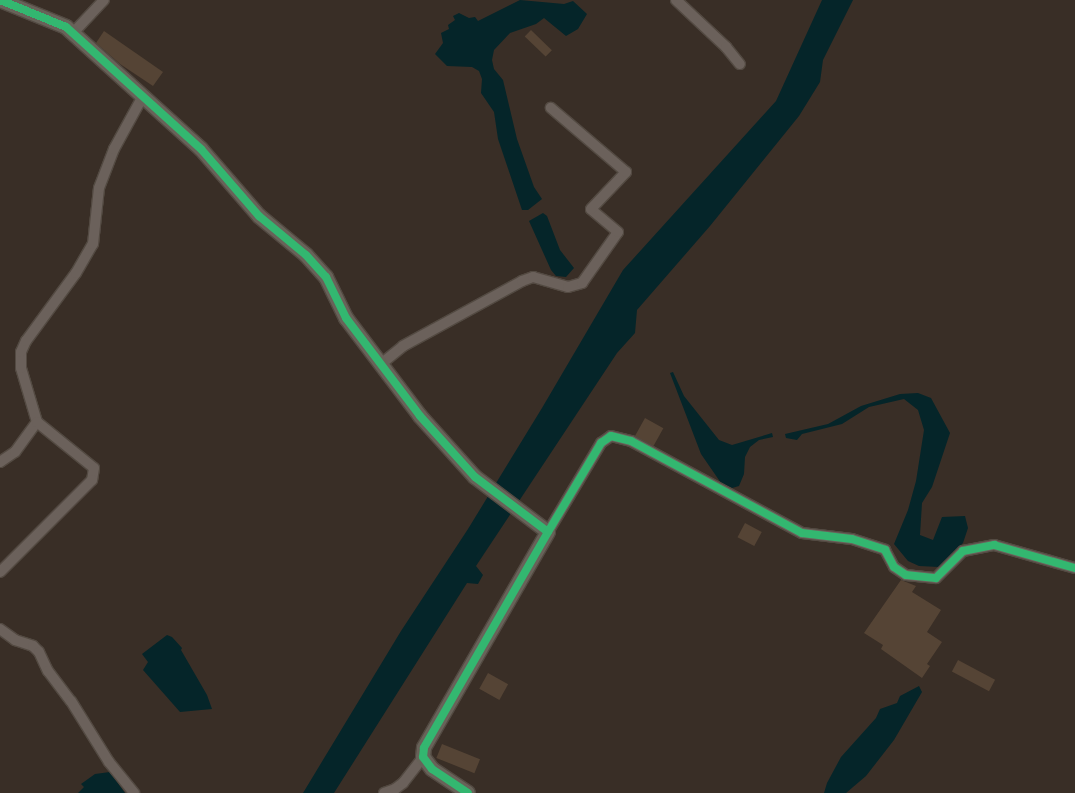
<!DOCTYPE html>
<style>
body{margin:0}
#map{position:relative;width:1075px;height:793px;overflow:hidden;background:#392e26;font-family:Commissioner,sans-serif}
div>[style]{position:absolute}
.water>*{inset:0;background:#052529}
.building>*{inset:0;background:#554435;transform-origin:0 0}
.roads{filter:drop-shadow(1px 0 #534a42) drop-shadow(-1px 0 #534a42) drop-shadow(0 1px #534a42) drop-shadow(0 -1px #534a42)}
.street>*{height:10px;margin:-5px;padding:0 5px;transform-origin:5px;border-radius:5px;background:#6b615b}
.secondary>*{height:14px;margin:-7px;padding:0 7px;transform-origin:7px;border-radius:7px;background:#686259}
.cycleway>*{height:8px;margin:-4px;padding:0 4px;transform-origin:4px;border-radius:4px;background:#33b770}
span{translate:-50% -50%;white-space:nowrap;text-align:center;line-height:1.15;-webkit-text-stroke:4.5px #211811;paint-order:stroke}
</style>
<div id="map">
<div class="water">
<div style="clip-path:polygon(520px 0,564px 4px,573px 1px,587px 14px,578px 29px,566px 36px,544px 18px,536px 24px,510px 33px,494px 50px,492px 60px,494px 69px,503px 80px,517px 139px,534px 187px,542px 199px,528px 210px,522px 210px,498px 139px,494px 112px,481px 93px,482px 79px,479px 71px,472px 67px,447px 66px,435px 54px,443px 43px,441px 33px,449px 29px,448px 25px,455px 20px,453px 16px,459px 13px,469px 18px,475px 17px,478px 21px)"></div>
<div style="clip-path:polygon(822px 0,853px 0,823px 60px,820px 82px,799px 116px,710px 226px,637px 310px,635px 333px,617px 353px,476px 566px,483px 575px,478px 584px,467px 583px,334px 793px,303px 793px,401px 631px,468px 529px,542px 408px,623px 270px,776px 101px)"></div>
<div style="clip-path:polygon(543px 213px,547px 216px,560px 250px,574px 268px,566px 277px,556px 276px,551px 270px,529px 221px)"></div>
<div style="clip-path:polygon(673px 372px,684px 396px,719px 440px,732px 445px,772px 433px,773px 437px,759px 440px,750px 447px,745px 457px,744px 474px,739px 486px,732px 488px,721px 483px,701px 454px,670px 373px)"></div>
<div style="clip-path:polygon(918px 393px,931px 398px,950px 433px,932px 487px,922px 503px,920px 535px,933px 540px,942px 517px,965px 516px,968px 528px,963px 543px,939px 567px,919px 566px,908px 561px,894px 544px,908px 510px,916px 481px,924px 430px,918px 410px,904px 399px,869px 407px,842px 424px,802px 434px,797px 440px,786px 438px,785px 434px,828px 424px,861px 406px,900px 394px)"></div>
<div style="clip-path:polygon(167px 635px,172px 637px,182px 648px,181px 650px,207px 695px,212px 709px,180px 712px,143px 670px,148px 662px,142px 654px)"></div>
<div style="clip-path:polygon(919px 686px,922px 692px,894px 740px,866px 776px,846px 793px,824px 793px,827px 783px,841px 757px,876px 718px,880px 709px,897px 703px,900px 696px)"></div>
<div style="clip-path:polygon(110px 772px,125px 793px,78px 793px,84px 787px,81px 784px,95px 774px)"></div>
</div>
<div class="building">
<div style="left:531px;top:30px;width:29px;height:9px;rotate:44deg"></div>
<div style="clip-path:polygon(104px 31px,163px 72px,153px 86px,120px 64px,96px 43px)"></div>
<div style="left:645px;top:418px;width:21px;height:21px;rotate:29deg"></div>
<div style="left:745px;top:523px;width:19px;height:16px;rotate:28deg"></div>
<div style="clip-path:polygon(901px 580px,916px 586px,912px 592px,941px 610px,927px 632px,942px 642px,927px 664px,930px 666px,922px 678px,881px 649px,883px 645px,864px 633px)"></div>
<div style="left:958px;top:660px;width:42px;height:13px;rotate:28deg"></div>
<div style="left:488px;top:673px;width:23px;height:18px;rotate:29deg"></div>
<div style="left:442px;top:744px;width:41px;height:15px;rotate:22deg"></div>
</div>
<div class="roads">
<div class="street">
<div style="left:676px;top:0;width:69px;rotate:43.2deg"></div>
<div style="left:726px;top:47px;width:22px;rotate:51deg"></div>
<div style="left:73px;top:33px;width:45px;rotate:-46.8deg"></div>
<div style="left:381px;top:364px;width:28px;rotate:-39deg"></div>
<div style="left:403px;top:346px;width:136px;rotate:-28.6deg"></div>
<div style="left:522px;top:281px;width:12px;rotate:-20deg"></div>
<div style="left:533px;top:277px;width:36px;rotate:16deg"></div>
<div style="left:568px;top:287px;width:15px;rotate:-16deg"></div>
<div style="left:582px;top:283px;width:62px;rotate:-54.8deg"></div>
<div style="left:618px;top:232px;width:35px;rotate:-140deg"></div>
<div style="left:591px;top:209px;width:51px;rotate:-46.6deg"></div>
<div style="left:626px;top:172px;width:99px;rotate:-139.5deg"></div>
<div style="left:37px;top:422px;width:56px;rotate:-106.5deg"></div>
<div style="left:21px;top:368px;width:16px;rotate:-90deg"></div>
<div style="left:21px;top:352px;width:12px;rotate:-66deg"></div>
<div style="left:26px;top:341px;width:84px;rotate:-53.7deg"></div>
<div style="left:76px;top:273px;width:34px;rotate:-60deg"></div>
<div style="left:93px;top:244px;width:56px;rotate:-83.9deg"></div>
<div style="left:99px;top:188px;width:42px;rotate:-69deg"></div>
<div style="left:114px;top:149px;width:60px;rotate:-61.3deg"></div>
<div style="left:0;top:462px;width:18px;rotate:-34deg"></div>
<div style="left:15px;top:452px;width:37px;rotate:-54deg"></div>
<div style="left:37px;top:422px;width:73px;rotate:38.9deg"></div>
<div style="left:94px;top:468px;width:12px;rotate:99deg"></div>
<div style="left:92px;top:480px;width:130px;rotate:135deg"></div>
<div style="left:548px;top:532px;width:104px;rotate:-59.2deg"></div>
<div style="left:601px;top:443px;width:12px;rotate:-35deg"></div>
<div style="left:611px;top:436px;width:21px;rotate:14deg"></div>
<div style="left:631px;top:441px;width:194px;rotate:28.3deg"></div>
<div style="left:802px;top:533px;width:50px;rotate:6.8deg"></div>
<div style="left:852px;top:539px;width:35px;rotate:18deg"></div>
<div style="left:885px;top:550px;width:19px;rotate:62deg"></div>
<div style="left:894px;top:567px;width:14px;rotate:34deg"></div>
<div style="left:906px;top:575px;width:30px;rotate:6deg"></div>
<div style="left:936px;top:578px;width:38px;rotate:-45deg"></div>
<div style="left:963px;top:551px;width:32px;rotate:-11deg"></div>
<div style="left:994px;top:545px;width:84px;rotate:15.9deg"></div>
<div style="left:0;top:629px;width:19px;rotate:36deg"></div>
<div style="left:15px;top:640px;width:19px;rotate:18deg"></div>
<div style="left:33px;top:646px;width:8px;rotate:45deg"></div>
<div style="left:39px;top:652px;width:21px;rotate:65deg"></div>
<div style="left:48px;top:671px;width:38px;rotate:53deg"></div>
<div style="left:71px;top:701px;width:72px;rotate:58.1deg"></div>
<div style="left:109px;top:762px;width:40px;rotate:51deg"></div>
<div style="left:384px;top:793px;width:12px;rotate:-20deg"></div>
<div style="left:395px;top:789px;width:10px;rotate:-37deg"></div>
<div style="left:403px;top:783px;width:33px;rotate:-52deg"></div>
</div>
<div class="secondary">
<div style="left:0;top:0;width:71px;rotate:22.2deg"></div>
<div style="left:66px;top:27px;width:182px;rotate:42.1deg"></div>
<div style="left:201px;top:149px;width:89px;rotate:49.1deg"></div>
<div style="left:259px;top:216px;width:61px;rotate:39.7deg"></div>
<div style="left:306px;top:255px;width:30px;rotate:48deg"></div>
<div style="left:326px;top:277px;width:46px;rotate:64deg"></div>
<div style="left:346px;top:318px;width:123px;rotate:52.9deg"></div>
<div style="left:420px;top:416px;width:82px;rotate:48deg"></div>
<div style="left:475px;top:477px;width:91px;rotate:37deg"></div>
<div style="left:548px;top:532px;width:249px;rotate:119.9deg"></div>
<div style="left:424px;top:748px;width:9px;rotate:96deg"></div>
<div style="left:423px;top:757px;width:15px;rotate:53deg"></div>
<div style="left:432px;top:769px;width:43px;rotate:33.7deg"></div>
</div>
</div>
<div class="cycleway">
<div style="left:0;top:0;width:71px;rotate:22.2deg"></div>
<div style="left:66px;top:27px;width:182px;rotate:42.1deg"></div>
<div style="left:201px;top:149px;width:89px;rotate:49.1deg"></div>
<div style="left:259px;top:216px;width:61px;rotate:39.7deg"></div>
<div style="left:306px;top:255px;width:30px;rotate:48deg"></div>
<div style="left:326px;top:277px;width:46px;rotate:64deg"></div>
<div style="left:346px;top:318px;width:123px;rotate:52.9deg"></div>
<div style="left:420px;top:416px;width:82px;rotate:48deg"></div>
<div style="left:475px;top:477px;width:91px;rotate:37deg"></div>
<div style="left:548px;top:532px;width:249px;rotate:119.9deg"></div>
<div style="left:424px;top:748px;width:9px;rotate:96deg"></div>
<div style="left:423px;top:757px;width:15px;rotate:53deg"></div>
<div style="left:432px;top:769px;width:43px;rotate:33.7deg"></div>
<div style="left:548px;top:532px;width:104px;rotate:-59.2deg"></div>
<div style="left:601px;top:443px;width:12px;rotate:-35deg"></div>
<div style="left:611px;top:436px;width:21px;rotate:14deg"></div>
<div style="left:631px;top:441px;width:194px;rotate:28.3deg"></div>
<div style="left:802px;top:533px;width:50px;rotate:6.8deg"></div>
<div style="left:852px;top:539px;width:35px;rotate:18deg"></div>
<div style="left:885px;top:550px;width:19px;rotate:62deg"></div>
<div style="left:894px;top:567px;width:14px;rotate:34deg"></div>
<div style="left:906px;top:575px;width:30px;rotate:6deg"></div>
<div style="left:936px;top:578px;width:38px;rotate:-45deg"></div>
<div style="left:963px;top:551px;width:32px;rotate:-11deg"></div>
<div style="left:994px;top:545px;width:84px;rotate:15.9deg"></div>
</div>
</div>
